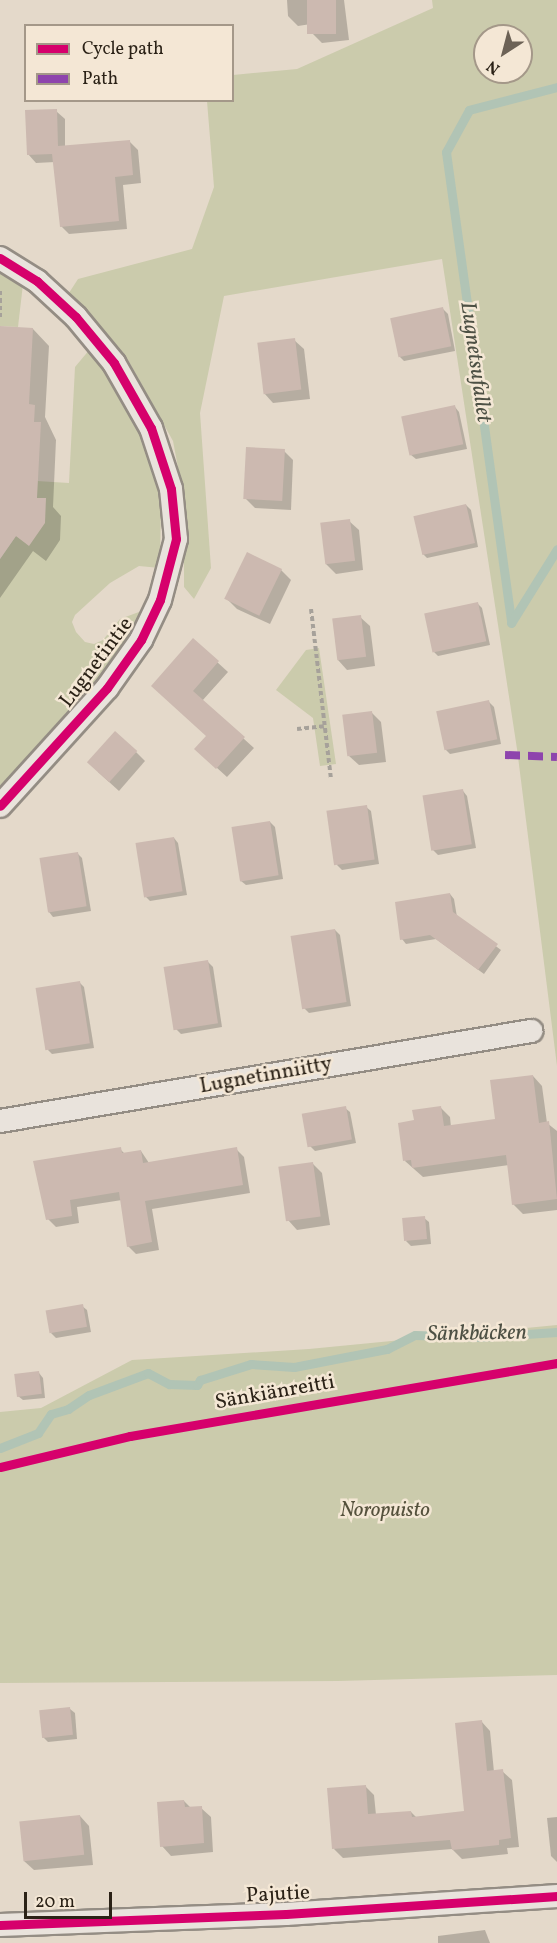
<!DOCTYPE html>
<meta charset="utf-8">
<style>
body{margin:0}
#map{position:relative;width:557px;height:1943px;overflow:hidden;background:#e4d9ca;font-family:Vollkorn,serif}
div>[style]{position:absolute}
.green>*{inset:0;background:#cbcbac}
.shadow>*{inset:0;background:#0003}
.stream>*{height:9px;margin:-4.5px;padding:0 4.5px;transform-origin:4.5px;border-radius:4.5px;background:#b1c4b5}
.building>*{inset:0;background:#ccb9b0;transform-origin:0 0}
.path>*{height:4px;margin-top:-2px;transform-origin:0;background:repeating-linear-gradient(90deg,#a6a19a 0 4.5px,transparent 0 7.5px)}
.roads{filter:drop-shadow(2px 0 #948d84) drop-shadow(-2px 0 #948d84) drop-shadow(0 2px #948d84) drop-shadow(0 -2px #948d84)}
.street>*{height:22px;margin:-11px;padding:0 11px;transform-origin:11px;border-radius:11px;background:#e9e3dc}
.quiet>*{height:8px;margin-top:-4px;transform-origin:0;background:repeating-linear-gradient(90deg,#8e44ad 0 15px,transparent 0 23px)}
.cycleway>*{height:9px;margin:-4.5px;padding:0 4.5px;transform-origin:4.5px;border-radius:4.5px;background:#d6006c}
span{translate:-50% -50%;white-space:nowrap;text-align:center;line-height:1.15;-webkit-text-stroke:5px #f4e7d5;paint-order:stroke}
.street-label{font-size:21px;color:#2b2217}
.park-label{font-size:21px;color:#55513c;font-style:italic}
.water-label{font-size:22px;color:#4d5044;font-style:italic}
.legend{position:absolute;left:24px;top:24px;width:210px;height:78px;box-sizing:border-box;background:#f4e7d5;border:2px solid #a49889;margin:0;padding:8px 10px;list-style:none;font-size:18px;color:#2b2217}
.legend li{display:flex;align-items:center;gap:12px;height:30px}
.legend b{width:30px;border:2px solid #a49889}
.north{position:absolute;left:473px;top:24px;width:60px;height:60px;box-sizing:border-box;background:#f4e7d5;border:2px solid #a49889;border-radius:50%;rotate:216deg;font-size:16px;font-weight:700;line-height:24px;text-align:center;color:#2b2217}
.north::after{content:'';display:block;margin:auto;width:21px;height:27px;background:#6c6256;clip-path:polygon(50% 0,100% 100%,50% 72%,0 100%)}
.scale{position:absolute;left:24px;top:1892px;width:88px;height:27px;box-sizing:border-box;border:3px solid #2b2217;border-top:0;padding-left:8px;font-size:18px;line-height:21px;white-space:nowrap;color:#2b2217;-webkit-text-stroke:4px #f4e7d5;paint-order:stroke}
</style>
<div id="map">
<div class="green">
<div style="clip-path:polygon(evenodd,432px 0,557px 0,557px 1066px,517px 749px,442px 259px,224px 296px,200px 413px,211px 568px,194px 599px,184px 587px,184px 499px,173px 441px,128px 360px,67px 296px,78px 279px,192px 249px,214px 187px,207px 101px,232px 100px,233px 75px,297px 69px,433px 8px,432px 0,485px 36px,521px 36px,521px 72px,485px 72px,485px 36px)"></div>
<div style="clip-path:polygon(0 269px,23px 284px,18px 327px,0 326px)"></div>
<div style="clip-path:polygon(90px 349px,116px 382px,143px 437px,161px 498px,160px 568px,139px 566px,110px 583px,75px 615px,72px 622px,76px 632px,85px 642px,94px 644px,103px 640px,120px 619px,147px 609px,109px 669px,0 787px,0 559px,16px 536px,29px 545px,45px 498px,37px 498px,37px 481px,69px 483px,75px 367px)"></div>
<div style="clip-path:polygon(319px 648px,336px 764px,320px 766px,313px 718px,276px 690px,306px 650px)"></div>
<div style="clip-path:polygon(557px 1325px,557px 1675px,338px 1681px,0 1683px,0 1412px,41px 1408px,132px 1360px,309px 1349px)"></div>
</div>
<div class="shadow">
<div style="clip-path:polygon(287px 0,344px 0,349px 40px,322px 43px,312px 33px,311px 24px,298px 26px,288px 16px)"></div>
<div style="clip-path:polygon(56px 111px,65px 119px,65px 147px,129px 141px,138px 150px,141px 183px,123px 185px,127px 229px,69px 234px,61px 226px,55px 162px,36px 163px,28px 154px)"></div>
<div style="clip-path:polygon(443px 309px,448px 314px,455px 351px,404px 361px,399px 356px)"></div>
<div style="clip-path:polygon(0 328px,33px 329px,49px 346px,45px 417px,56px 440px,53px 507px,61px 516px,60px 540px,46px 561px,33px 551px,0 598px)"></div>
<div style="clip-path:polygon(294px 340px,304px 349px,310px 399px,273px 403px,264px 393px)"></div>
<div style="clip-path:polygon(455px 407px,459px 412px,467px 449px,416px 459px,411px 455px)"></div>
<div style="clip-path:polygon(284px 451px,293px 460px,291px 510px,255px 508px,245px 498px)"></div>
<div style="clip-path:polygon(466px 505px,471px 510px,478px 547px,427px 558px,422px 553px)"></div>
<div style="clip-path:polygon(349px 521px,359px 530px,363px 570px,336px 574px,326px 564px)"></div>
<div style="clip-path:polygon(248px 554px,281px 570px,291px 580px,270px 624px,237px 609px,227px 599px)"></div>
<div style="clip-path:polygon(478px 604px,482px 608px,490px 645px,438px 656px,433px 651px)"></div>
<div style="clip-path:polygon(360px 617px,370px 626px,375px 666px,347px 670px,338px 660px)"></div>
<div style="clip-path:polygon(193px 640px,228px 672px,202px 701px,254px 748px,227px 777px,206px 758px,208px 736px,153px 686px)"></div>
<div style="clip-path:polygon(489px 702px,494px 707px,501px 744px,450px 754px,445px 749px)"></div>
<div style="clip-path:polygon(372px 713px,381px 722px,386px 762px,359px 765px,349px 756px)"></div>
<div style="clip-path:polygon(136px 752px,145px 761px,119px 791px,98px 772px)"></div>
<div style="clip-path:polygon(463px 791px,467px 796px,476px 848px,438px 855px,433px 850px)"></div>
<div style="clip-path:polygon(366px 807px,371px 811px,379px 864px,342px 870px,337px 865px)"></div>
<div style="clip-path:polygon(270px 822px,275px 827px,283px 879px,246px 885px,241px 881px)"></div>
<div style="clip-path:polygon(174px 838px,178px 843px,187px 895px,150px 901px,145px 896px)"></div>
<div style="clip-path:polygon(78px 854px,82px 858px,91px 911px,53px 917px,49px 912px)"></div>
<div style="clip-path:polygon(450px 894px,454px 899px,457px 917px,501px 950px,484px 974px,436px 939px,406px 944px,402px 939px)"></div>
<div style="clip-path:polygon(335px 930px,340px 935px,351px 1006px,309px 1013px,304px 1008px)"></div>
<div style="clip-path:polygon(208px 962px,213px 967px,222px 1027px,181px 1034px,176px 1029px)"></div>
<div style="clip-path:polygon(80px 983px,84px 987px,94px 1048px,52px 1054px,48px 1050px)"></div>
<div style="clip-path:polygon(533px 1076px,542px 1086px,547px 1123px,557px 1131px,557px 1210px,523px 1214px,513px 1204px,509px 1165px,423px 1177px,405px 1161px,415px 1122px,440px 1107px,450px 1117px,451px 1127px,497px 1120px)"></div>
<div style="clip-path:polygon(345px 1108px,350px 1112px,356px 1143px,315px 1151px,310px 1146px)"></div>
<div style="clip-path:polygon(120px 1149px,125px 1154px,141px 1151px,149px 1163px,236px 1149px,244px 1157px,250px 1193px,152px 1209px,159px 1250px,136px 1254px,128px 1246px,122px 1200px,77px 1207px,79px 1223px,56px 1227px,48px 1219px)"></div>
<div style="clip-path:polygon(312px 1163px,322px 1173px,330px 1225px,297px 1230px,288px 1220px)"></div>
<div style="clip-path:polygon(424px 1218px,429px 1222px,431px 1244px,411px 1246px,406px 1241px)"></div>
<div style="clip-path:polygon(82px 1306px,87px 1310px,91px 1332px,56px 1338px,51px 1333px)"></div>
<div style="clip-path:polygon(39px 1373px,43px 1378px,45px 1398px,23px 1400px,18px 1396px)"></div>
<div style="clip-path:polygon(70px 1709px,75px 1713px,77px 1739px,48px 1742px,43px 1737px)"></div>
<div style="clip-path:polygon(481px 1721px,490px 1731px,494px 1772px,502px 1771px,512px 1780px,519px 1847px,507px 1848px,508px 1854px,462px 1859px,452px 1849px,343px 1858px,334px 1849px,365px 1786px,374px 1795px,376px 1815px,411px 1812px,417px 1818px,466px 1812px)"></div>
<div style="clip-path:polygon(184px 1801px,191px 1808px,201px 1808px,211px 1817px,213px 1852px,171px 1856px,162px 1846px)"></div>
<div style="clip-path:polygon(80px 1816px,89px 1826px,93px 1865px,34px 1870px,24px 1861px)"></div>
<div style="clip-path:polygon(557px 1817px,557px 1862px,551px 1856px,547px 1818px)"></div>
<div style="clip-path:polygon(485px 1930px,490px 1943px,438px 1943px,438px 1936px)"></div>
</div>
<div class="stream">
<div style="left:557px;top:87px;width:91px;rotate:165.4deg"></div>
<div style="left:469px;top:110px;width:48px;rotate:118.7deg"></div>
<div style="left:446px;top:152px;width:475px;rotate:82.1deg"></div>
<div style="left:511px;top:623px;width:87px;rotate:-58.1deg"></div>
<div style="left:0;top:1448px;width:41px;rotate:-21.5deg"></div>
<div style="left:38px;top:1433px;width:23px;rotate:-56deg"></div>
<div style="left:51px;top:1414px;width:18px;rotate:-16deg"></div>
<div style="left:68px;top:1409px;width:25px;rotate:-34deg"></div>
<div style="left:89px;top:1395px;width:63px;rotate:-20.4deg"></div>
<div style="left:148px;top:1373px;width:24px;rotate:28deg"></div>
<div style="left:169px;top:1384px;width:28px;rotate:2deg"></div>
<div style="left:197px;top:1385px;width:6px;rotate:-59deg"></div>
<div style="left:200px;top:1380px;width:53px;rotate:-17.4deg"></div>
<div style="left:251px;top:1364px;width:43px;rotate:4deg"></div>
<div style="left:294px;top:1367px;width:95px;rotate:-11deg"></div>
<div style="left:387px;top:1349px;width:31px;rotate:-27deg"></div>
<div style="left:415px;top:1335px;width:64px;rotate:1.8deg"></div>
<div style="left:479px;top:1337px;width:78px;rotate:-3.7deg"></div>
</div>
<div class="building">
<div style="left:307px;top:0;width:29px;height:34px"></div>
<div style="clip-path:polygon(57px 109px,58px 146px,130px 140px,133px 175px,115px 177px,119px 221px,60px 227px,52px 154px,27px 155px,25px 110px)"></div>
<div style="left:443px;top:307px;width:40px;height:54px;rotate:78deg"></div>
<div style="clip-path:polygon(0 326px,33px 328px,29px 404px,35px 405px,34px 422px,41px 422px,37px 498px,46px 498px,45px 523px,29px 546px,16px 536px,0 559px)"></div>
<div style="left:295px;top:338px;width:52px;height:38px;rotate:83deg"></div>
<div style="left:455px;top:405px;width:40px;height:55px;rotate:78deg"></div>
<div style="left:246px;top:447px;width:39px;height:52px;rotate:3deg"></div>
<div style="left:466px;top:504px;width:40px;height:54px;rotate:77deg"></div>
<div style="left:350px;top:519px;width:42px;height:30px;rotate:83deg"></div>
<div style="left:247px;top:552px;width:39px;height:52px;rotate:26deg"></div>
<div style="left:478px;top:602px;width:40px;height:55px;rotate:78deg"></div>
<div style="left:361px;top:615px;width:42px;height:29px;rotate:83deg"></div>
<div style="clip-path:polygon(193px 638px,219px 661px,193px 691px,245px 737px,216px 769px,194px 749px,206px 736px,151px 686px)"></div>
<div style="left:489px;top:700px;width:40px;height:54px;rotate:78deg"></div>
<div style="left:372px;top:711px;width:42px;height:30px;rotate:83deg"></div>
<div style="left:115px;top:731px;width:30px;height:42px;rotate:42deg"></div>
<div style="left:463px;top:789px;width:56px;height:41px;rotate:81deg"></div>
<div style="left:367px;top:805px;width:55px;height:41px;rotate:82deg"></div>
<div style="left:270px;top:821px;width:55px;height:39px;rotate:81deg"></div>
<div style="left:174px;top:837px;width:55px;height:39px;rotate:81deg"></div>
<div style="left:78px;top:852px;width:55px;height:39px;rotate:81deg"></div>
<div style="clip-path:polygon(450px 893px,453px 912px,498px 944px,478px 970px,430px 935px,400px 940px,395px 902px)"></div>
<div style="left:335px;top:929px;width:74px;height:45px;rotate:81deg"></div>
<div style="left:208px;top:960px;width:64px;height:45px;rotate:81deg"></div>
<div style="left:80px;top:981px;width:63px;height:45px;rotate:81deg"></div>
<div style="clip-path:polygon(533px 1075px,539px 1123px,549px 1121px,557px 1199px,512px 1205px,506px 1155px,412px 1168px,411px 1160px,403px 1161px,398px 1123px,414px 1120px,412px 1110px,441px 1106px,444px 1126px,495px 1119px,490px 1080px)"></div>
<div style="left:346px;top:1106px;width:34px;height:45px;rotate:80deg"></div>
<div style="clip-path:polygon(121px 1147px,122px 1153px,141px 1150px,143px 1163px,237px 1147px,243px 1185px,145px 1201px,152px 1242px,127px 1247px,119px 1192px,70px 1200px,72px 1216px,46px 1220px,33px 1161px)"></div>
<div style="left:313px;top:1162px;width:55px;height:35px;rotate:82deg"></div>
<div style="left:425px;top:1216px;width:23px;height:23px;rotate:85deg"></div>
<div style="left:83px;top:1304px;width:23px;height:38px;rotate:80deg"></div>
<div style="left:39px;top:1371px;width:23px;height:25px;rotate:83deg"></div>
<div style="left:70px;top:1707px;width:28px;height:31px;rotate:84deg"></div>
<div style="clip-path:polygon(482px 1720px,487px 1771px,503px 1769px,511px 1838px,499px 1840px,499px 1845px,452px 1850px,450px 1840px,332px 1849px,327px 1788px,366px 1785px,368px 1814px,411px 1811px,412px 1817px,464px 1811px,455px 1723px)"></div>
<div style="clip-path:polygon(184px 1800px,185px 1807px,202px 1806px,204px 1843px,160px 1847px,157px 1802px)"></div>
<div style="left:80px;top:1815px;width:40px;height:61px;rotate:84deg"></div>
</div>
<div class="path">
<div style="left:0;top:291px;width:26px;rotate:90deg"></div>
<div style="left:311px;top:609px;width:170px;rotate:83.3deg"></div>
<div style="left:297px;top:729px;width:27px;rotate:-6deg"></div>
</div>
<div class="roads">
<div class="street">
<div style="left:0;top:258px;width:44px;rotate:31.9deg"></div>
<div style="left:37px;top:281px;width:53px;rotate:42.7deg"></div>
<div style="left:76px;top:317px;width:60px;rotate:50.4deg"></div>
<div style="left:114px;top:363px;width:75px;rotate:60.4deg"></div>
<div style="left:151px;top:428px;width:64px;rotate:71.8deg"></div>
<div style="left:171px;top:489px;width:50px;rotate:84.3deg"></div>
<div style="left:176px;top:539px;width:63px;rotate:104.7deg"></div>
<div style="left:160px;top:600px;width:44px;rotate:115.4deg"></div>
<div style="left:141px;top:640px;width:59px;rotate:125.3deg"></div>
<div style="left:107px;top:688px;width:159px;rotate:132.2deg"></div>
<div style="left:0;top:1121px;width:539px;rotate:-9.62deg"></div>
<div style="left:0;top:1925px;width:286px;rotate:-2.2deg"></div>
<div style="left:286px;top:1914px;width:272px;rotate:-3.8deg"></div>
</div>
</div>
<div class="quiet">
<div style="left:505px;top:755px;width:52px;rotate:2.2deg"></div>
</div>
<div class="cycleway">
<div style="left:0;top:258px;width:44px;rotate:31.9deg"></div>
<div style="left:37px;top:281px;width:53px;rotate:42.7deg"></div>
<div style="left:76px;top:317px;width:60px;rotate:50.4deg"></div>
<div style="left:114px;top:363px;width:75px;rotate:60.4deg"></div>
<div style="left:151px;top:428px;width:64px;rotate:71.8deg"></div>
<div style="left:171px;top:489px;width:50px;rotate:84.3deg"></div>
<div style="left:176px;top:539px;width:63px;rotate:104.7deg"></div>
<div style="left:160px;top:600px;width:44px;rotate:115.4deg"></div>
<div style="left:141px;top:640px;width:59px;rotate:125.3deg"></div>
<div style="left:107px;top:688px;width:159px;rotate:132.2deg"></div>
<div style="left:0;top:1467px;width:134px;rotate:-13.4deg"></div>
<div style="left:130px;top:1436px;width:433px;rotate:-9.7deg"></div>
<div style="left:0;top:1925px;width:286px;rotate:-2.2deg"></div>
<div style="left:286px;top:1914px;width:272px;rotate:-3.8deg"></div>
</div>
<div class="street-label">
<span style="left:97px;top:663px;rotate:-53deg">Lugnetintie</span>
<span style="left:266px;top:1076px;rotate:-10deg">Lugnetinniitty</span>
<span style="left:275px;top:1393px;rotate:-10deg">Sänkiänreitti</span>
<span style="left:278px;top:1895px;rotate:-3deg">Pajutie</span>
</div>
<div class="park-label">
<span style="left:385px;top:1511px">Noropuisto</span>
</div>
<div class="water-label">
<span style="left:475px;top:362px;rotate:82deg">Lugnetsufallet</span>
<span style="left:477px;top:1334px;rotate:-1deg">Sänkbäcken</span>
</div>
<ul class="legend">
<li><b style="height:8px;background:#d6006c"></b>Cycle path</li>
<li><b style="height:8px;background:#8e44ad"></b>Path</li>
</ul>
<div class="north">N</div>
<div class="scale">20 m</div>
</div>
